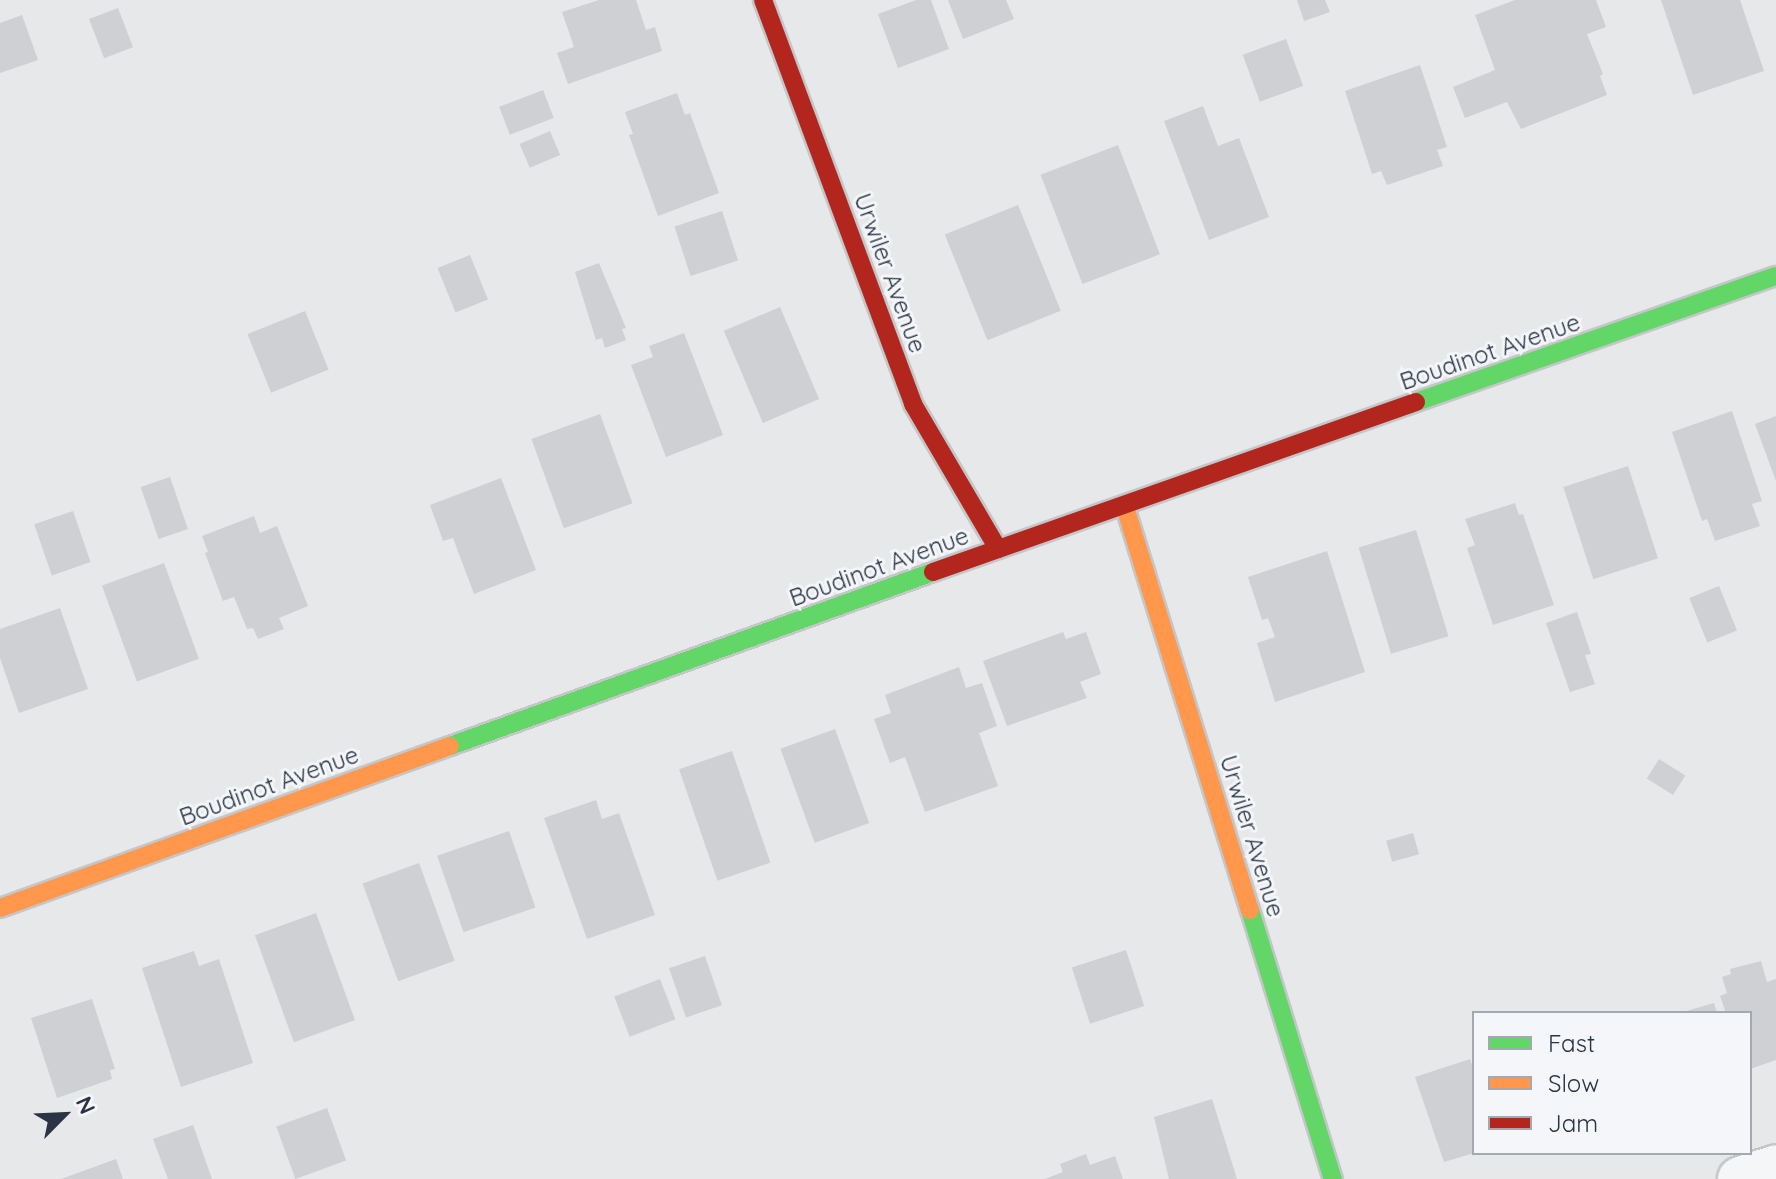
<!DOCTYPE html>
<style>
body{margin:0}
#map{position:relative;width:1776px;height:1179px;overflow:hidden;background:#e6e8ea;font-family:Quicksand,sans-serif}
div>[style]{position:absolute}
.building>*{inset:0;background:#ced0d3;transform-origin:0 0}
.roads{filter:drop-shadow(2px 0 #c4c6c8) drop-shadow(-2px 0 #c4c6c8) drop-shadow(0 2px #c4c6c8) drop-shadow(0 -2px #c4c6c8)}
.street>*{height:44px;margin:-22px;padding:0 22px;transform-origin:22px;border-radius:22px;background:#f5f6f7}
.fast>*{height:18px;margin:-9px;padding:0 9px;transform-origin:9px;border-radius:9px;background:#63d668}
.slow>*{height:18px;margin:-9px;padding:0 9px;transform-origin:9px;border-radius:9px;background:#ff974d}
.jam>*{height:18px;margin:-9px;padding:0 9px;transform-origin:9px;border-radius:9px;background:#b3261e}
span{translate:-50% -50%;white-space:nowrap;text-align:center;line-height:1.15;-webkit-text-stroke:6px #f4f6f9;paint-order:stroke}
.street-label{font-size:24px;color:#2b3445}
.legend{position:absolute;left:1472px;top:1011px;width:280px;height:144px;box-sizing:border-box;background:#f4f6f9;border:2px solid #a4a8b1;margin:0;padding:10px 14px;list-style:none;font-size:24px;color:#2b3445}
.legend li{display:flex;align-items:center;gap:16px;height:40px}
.legend b{width:40px;border:2px solid #a4a8b1}
.north{position:absolute;left:24px;top:1075px;width:80px;height:80px;-webkit-text-stroke:6px #f4f6f9;paint-order:stroke;rotate:66deg;font-size:22px;font-weight:700;line-height:32px;text-align:center;color:#2b3445}
.north::after{content:'';display:block;margin:auto;width:28px;height:36px;background:#2b3445;clip-path:polygon(50% 0,100% 100%,50% 72%,0 100%)}
</style>
<div id="map">
<div class="building">
<div style="clip-path:polygon(599px 0,636px 0,646px 30px,655px 27px,662px 51px,568px 84px,557px 53px,574px 47px,562px 12px)"></div>
<div style="clip-path:polygon(916px 0,931px 0,949px 49px,898px 68px,878px 14px)"></div>
<div style="clip-path:polygon(948px 0,1006px 0,1014px 19px,963px 39px)"></div>
<div style="clip-path:polygon(1297px 0,1325px 0,1330px 12px,1304px 21px)"></div>
<div style="clip-path:polygon(1515px 0,1596px 0,1606px 27px,1587px 34px,1603px 74px,1600px 76px,1607px 95px,1521px 129px,1507px 102px,1465px 118px,1453px 87px,1495px 70px,1475px 15px)"></div>
<div style="clip-path:polygon(1661px 0,1740px 0,1764px 71px,1693px 95px)"></div>
<div style="left:118px;top:8px;width:42px;height:31px;rotate:69deg"></div>
<div style="clip-path:polygon(22px 15px,38px 60px,0 73px,0 23px)"></div>
<div style="left:1286px;top:39px;width:50px;height:46px;rotate:70deg"></div>
<div style="clip-path:polygon(1420px 65px,1447px 147px,1437px 150px,1443px 166px,1387px 185px,1381px 171px,1372px 174px,1345px 91px)"></div>
<div style="left:543px;top:90px;width:30px;height:47px;rotate:69deg"></div>
<div style="clip-path:polygon(677px 93px,685px 115px,690px 113px,719px 193px,658px 216px,629px 135px,633px 134px,625px 112px)"></div>
<div style="clip-path:polygon(1203px 106px,1218px 146px,1239px 138px,1269px 217px,1209px 240px,1164px 121px)"></div>
<div style="left:550px;top:131px;width:26px;height:33px;rotate:67deg"></div>
<div style="left:1118px;top:145px;width:117px;height:83px;rotate:69deg"></div>
<div style="left:1018px;top:205px;width:114px;height:79px;rotate:68deg"></div>
<div style="left:722px;top:211px;width:52px;height:50px;rotate:72deg"></div>
<div style="left:470px;top:255px;width:48px;height:35px;rotate:68deg"></div>
<div style="clip-path:polygon(599px 263px,626px 328px,622px 329px,626px 340px,605px 348px,602px 338px,596px 340px,575px 272px)"></div>
<div style="left:780px;top:307px;width:100px;height:61px;rotate:67deg"></div>
<div style="left:305px;top:311px;width:63px;height:62px;rotate:68deg"></div>
<div style="clip-path:polygon(684px 333px,723px 435px,666px 457px,631px 365px,653px 357px,649px 346px)"></div>
<div style="clip-path:polygon(1732px 411px,1762px 501px,1752px 504px,1760px 526px,1715px 541px,1707px 519px,1702px 521px,1672px 432px)"></div>
<div style="left:600px;top:414px;width:95px;height:73px;rotate:70deg"></div>
<div style="clip-path:polygon(1776px 416px,1776px 481px,1755px 424px)"></div>
<div style="left:1628px;top:466px;width:97px;height:68px;rotate:72deg"></div>
<div style="left:170px;top:477px;width:55px;height:31px;rotate:71deg"></div>
<div style="clip-path:polygon(501px 478px,536px 570px,474px 594px,453px 538px,443px 541px,430px 505px)"></div>
<div style="clip-path:polygon(1515px 503px,1519px 515px,1523px 514px,1554px 605px,1493px 625px,1467px 548px,1475px 545px,1465px 519px)"></div>
<div style="left:73px;top:511px;width:54px;height:41px;rotate:71deg"></div>
<div style="clip-path:polygon(254px 516px,260px 533px,277px 526px,308px 606px,279px 618px,284px 629px,258px 639px,253px 628px,247px 629px,234px 597px,223px 601px,205px 553px,208px 552px,202px 536px)"></div>
<div style="left:1416px;top:530px;width:111px;height:60px;rotate:73deg"></div>
<div style="clip-path:polygon(1327px 551px,1365px 672px,1275px 702px,1257px 643px,1275px 637px,1268px 618px,1262px 620px,1248px 577px)"></div>
<div style="left:164px;top:563px;width:102px;height:66px;rotate:70deg"></div>
<div style="left:1719px;top:586px;width:48px;height:32px;rotate:68deg"></div>
<div style="clip-path:polygon(60px 608px,88px 689px,19px 713px,0 658px,0 629px)"></div>
<div style="clip-path:polygon(1577px 612px,1591px 654px,1585px 655px,1595px 684px,1570px 692px,1546px 623px)"></div>
<div style="clip-path:polygon(1063px 632px,1066px 639px,1086px 632px,1101px 674px,1080px 682px,1087px 698px,1007px 726px,983px 661px)"></div>
<div style="clip-path:polygon(959px 667px,966px 688px,982px 683px,997px 726px,979px 733px,998px 786px,925px 812px,905px 757px,890px 763px,874px 719px,891px 713px,885px 695px)"></div>
<div style="left:835px;top:729px;width:100px;height:58px;rotate:70deg"></div>
<div style="left:732px;top:751px;width:118px;height:56px;rotate:71deg"></div>
<div style="left:1659px;top:759px;width:31px;height:23px;rotate:32deg"></div>
<div style="clip-path:polygon(596px 800px,602px 819px,619px 813px,655px 915px,587px 939px,544px 818px)"></div>
<div style="left:509px;top:831px;width:81px;height:76px;rotate:71deg"></div>
<div style="left:1413px;top:833px;width:22px;height:28px;rotate:74deg"></div>
<div style="left:419px;top:863px;width:104px;height:60px;rotate:70deg"></div>
<div style="left:316px;top:913px;width:114px;height:65px;rotate:70deg"></div>
<div style="left:1126px;top:950px;width:59px;height:57px;rotate:72deg"></div>
<div style="clip-path:polygon(194px 951px,199px 966px,219px 959px,253px 1063px,181px 1087px,142px 968px)"></div>
<div style="left:705px;top:956px;width:52px;height:38px;rotate:71deg"></div>
<div style="clip-path:polygon(1761px 961px,1767px 982px,1776px 979px,1776px 1060px,1750px 1069px,1750px 1013px,1726px 1013px,1720px 996px,1727px 993px,1722px 977px,1731px 974px,1730px 969px)"></div>
<div style="left:660px;top:979px;width:43px;height:49px;rotate:69deg"></div>
<div style="clip-path:polygon(92px 999px,115px 1069px,110px 1070px,112px 1079px,57px 1098px,31px 1018px)"></div>
<div style="clip-path:polygon(1714px 1003px,1717px 1013px,1683px 1013px,1683px 1012px)"></div>
<div style="clip-path:polygon(1470px 1059px,1474px 1070px,1474px 1153px,1444px 1162px,1415px 1077px)"></div>
<div style="clip-path:polygon(1212px 1099px,1237px 1179px,1169px 1179px,1154px 1117px)"></div>
<div style="left:327px;top:1108px;width:56px;height:54px;rotate:70deg"></div>
<div style="clip-path:polygon(193px 1125px,212px 1179px,168px 1179px,153px 1139px)"></div>
<div style="clip-path:polygon(1086px 1154px,1090px 1165px,1115px 1156px,1123px 1179px,1045px 1179px,1063px 1172px,1060px 1164px)"></div>
<div style="clip-path:polygon(116px 1159px,123px 1179px,61px 1179px)"></div>
</div>
<div class="roads">
<div class="street">
<div style="left:1740px;top:1179px;width:38px;rotate:-18deg"></div>
</div>
<div class="fast">
<div style="left:1416px;top:402px;width:381px;rotate:-19.3deg"></div>
<div style="left:450px;top:746px;width:513px;rotate:-19.81deg"></div>
<div style="left:1250px;top:910px;width:282px;rotate:72.9deg"></div>
</div>
<div class="slow">
<div style="left:1125px;top:507px;width:422px;rotate:72.8deg"></div>
<div style="left:0;top:908px;width:478px;rotate:-19.8deg"></div>
</div>
<div class="jam">
<div style="left:763px;top:0;width:431px;rotate:69.6deg"></div>
<div style="left:913px;top:404px;width:168px;rotate:59.6deg"></div>
<div style="left:933px;top:572px;width:512px;rotate:-19.39deg"></div>
</div>
</div>
<div class="street-label">
<span style="left:890px;top:273px;rotate:70deg">Urwiler Avenue</span>
<span style="left:1490px;top:352px;rotate:-19deg">Boudinot Avenue</span>
<span style="left:879px;top:567px;rotate:-20deg">Boudinot Avenue</span>
<span style="left:269px;top:786px;rotate:-20deg">Boudinot Avenue</span>
<span style="left:1252px;top:836px;rotate:73deg">Urwiler Avenue</span>
</div>
<ul class="legend">
<li><b style="height:10px;background:#63d668"></b>Fast</li>
<li><b style="height:10px;background:#ff974d"></b>Slow</li>
<li><b style="height:10px;background:#b3261e"></b>Jam</li>
</ul>
<div class="north">N</div>
</div>
